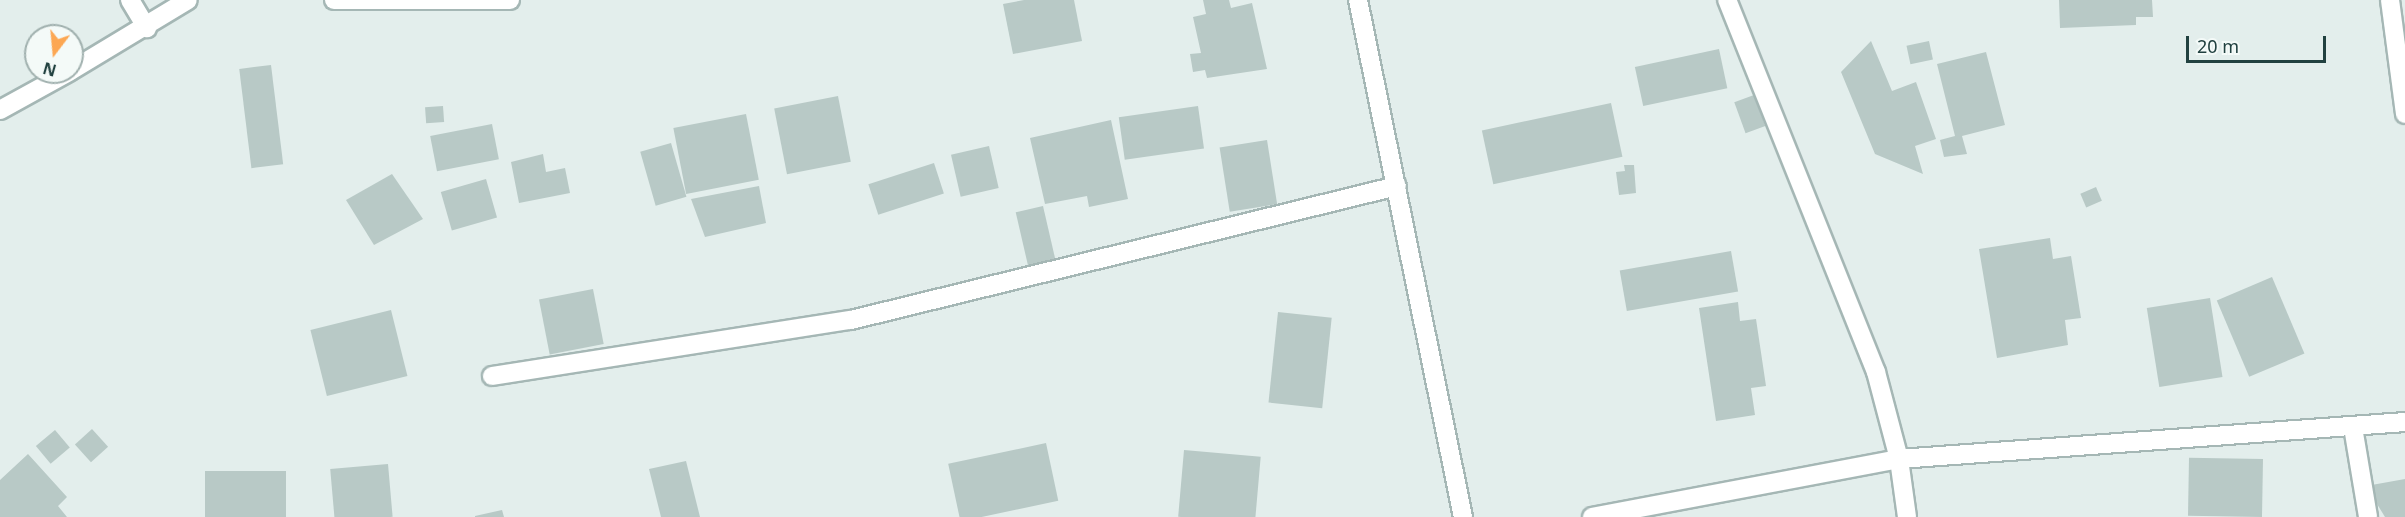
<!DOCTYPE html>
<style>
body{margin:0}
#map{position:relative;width:2405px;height:517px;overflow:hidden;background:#e3eeec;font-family:"Noto Sans",sans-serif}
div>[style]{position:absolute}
.building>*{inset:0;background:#b8c9c6;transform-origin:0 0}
.roads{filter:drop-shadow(2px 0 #a5b7b5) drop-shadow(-2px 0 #a5b7b5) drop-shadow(0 2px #a5b7b5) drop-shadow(0 -2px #a5b7b5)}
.street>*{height:18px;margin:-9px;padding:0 9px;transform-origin:9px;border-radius:9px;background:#fff}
span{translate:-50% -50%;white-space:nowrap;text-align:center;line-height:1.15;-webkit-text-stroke:4.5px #f4faf8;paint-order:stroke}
.north{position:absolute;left:24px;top:24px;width:60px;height:60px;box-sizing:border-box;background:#f4faf8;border:2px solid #a0b0ae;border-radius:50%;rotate:196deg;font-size:16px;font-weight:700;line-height:24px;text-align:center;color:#214140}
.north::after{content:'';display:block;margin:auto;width:21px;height:27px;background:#fca753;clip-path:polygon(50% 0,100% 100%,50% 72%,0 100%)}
.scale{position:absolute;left:2186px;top:36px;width:140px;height:27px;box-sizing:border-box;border:3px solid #214140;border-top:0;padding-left:8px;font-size:18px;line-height:21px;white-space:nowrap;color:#214140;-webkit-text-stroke:4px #f4faf8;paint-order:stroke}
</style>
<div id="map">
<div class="building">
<div style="clip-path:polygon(1024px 0,1074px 0,1082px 41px,1013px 54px,1003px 4px)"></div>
<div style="clip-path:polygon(1203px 0,1229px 0,1231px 8px,1252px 3px,1267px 69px,1207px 78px,1205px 70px,1193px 72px,1190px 54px,1201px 53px,1193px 17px,1206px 14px)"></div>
<div style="clip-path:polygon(2059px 0,2152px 0,2153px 17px,2136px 17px,2136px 25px,2060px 28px)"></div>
<div style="clip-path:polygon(1871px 41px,1892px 91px,1916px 82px,1936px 139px,1915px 146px,1923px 174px,1875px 154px,1841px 72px)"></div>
<div style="left:1929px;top:41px;width:19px;height:23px;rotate:78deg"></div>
<div style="left:1719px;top:49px;width:40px;height:86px;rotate:78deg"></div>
<div style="clip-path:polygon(1986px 52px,2005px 125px,1962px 136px,1967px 154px,1944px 157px,1940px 140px,1955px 136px,1937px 64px)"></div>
<div style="left:271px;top:65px;width:100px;height:32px;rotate:83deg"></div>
<div style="left:1754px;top:95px;width:33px;height:21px;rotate:70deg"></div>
<div style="left:838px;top:96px;width:67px;height:65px;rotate:79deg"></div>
<div style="left:1611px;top:103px;width:55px;height:132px;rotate:78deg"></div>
<div style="left:443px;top:106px;width:16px;height:18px;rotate:86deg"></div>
<div style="left:1198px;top:106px;width:43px;height:80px;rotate:82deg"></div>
<div style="left:746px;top:114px;width:67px;height:74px;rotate:79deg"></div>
<div style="clip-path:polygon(1111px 120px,1128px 199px,1089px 207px,1087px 196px,1045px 204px,1030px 138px)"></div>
<div style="left:492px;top:124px;width:36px;height:63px;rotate:79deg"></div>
<div style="left:1267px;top:140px;width:65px;height:48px;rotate:81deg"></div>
<div style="left:671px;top:143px;width:56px;height:32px;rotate:74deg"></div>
<div style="left:989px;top:146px;width:43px;height:39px;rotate:77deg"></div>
<div style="clip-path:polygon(543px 154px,546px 172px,565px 168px,570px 193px,519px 203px,511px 162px)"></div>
<div style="left:934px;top:163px;width:32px;height:69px;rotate:72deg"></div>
<div style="clip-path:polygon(1624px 165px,1634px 165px,1636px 193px,1619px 195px,1616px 172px,1625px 171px)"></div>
<div style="clip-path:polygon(392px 174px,423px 219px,374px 245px,346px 200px)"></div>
<div style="left:486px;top:179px;width:40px;height:47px;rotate:74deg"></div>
<div style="clip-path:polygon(759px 186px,766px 223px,705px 237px,691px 199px)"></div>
<div style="left:2096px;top:187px;width:15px;height:17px;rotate:67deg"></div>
<div style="left:1043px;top:206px;width:61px;height:28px;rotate:77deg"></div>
<div style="clip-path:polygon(2050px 238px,2053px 259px,2071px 256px,2081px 318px,2065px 320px,2068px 345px,1997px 358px,1979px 249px)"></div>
<div style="left:1731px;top:251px;width:41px;height:113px;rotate:80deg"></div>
<div style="left:2272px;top:277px;width:83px;height:60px;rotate:67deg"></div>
<div style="left:593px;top:289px;width:56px;height:55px;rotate:79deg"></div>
<div style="left:2210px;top:298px;width:80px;height:64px;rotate:81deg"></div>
<div style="clip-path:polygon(1738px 302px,1740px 321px,1756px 319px,1766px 386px,1751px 388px,1755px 415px,1716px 421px,1699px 308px)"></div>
<div style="left:391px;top:310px;width:68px;height:83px;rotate:76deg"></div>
<div style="left:1278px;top:312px;width:54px;height:91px;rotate:6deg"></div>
<div style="left:92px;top:429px;width:24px;height:23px;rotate:48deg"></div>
<div style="left:55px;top:430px;width:23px;height:25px;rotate:50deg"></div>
<div style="left:1046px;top:443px;width:59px;height:100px;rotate:78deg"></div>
<div style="left:1184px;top:450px;width:77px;height:67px;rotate:5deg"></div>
<div style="clip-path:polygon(28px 454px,67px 497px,58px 506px,67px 517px,0 517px,0 480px)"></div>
<div style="left:2263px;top:459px;width:58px;height:74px;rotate:91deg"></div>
<div style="clip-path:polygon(686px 461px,700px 517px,661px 517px,649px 469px)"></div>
<div style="left:388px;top:464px;width:53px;height:58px;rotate:85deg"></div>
<div style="left:205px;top:471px;width:81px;height:46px"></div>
<div style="clip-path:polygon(2405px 479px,2405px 517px,2385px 517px,2366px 486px)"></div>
<div style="clip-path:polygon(502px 510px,504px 517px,475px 517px,475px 516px)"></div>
</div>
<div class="roads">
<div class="street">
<div style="left:130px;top:0;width:33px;rotate:59deg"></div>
<div style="left:334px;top:0;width:176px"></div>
<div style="left:1358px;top:0;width:528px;rotate:78.52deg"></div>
<div style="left:2390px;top:0;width:115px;rotate:82.5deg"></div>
<div style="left:72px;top:70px;width:135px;rotate:-31.1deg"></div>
<div style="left:0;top:110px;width:79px;rotate:-28.8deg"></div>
<div style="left:492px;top:376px;width:363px;rotate:-8.9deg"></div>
<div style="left:851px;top:320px;width:562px;rotate:-13.79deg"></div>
<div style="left:2353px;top:427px;width:91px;rotate:80.5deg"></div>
<div style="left:1592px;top:517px;width:312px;rotate:-10.7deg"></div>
<div style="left:1899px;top:459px;width:90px;rotate:-104.8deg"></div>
<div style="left:1876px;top:372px;width:401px;rotate:-111.8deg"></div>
<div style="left:1907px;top:517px;width:59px;rotate:-97.9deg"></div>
<div style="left:1899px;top:459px;width:507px;rotate:-4.18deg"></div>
</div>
</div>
<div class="north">N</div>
<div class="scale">20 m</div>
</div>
